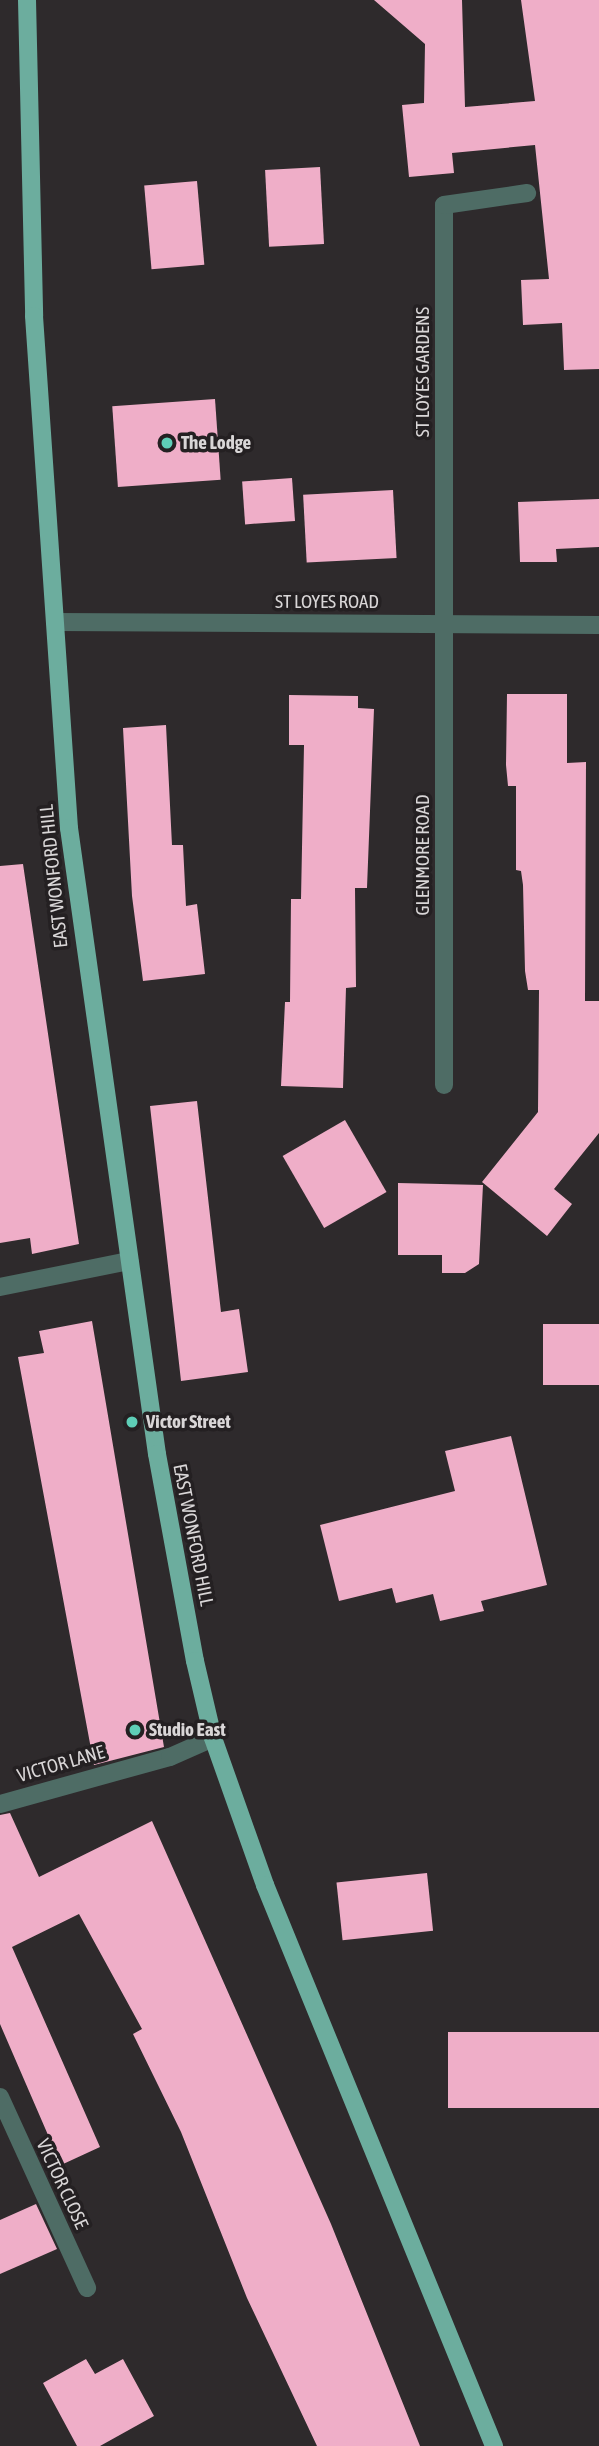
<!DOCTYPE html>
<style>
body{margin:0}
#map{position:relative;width:599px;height:2446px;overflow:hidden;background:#2e2a2c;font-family:"Asap Condensed",sans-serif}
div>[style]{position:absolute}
.building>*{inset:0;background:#efaec8;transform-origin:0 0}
.minor>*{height:18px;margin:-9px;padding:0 9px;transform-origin:9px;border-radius:9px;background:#4e6c65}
.major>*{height:18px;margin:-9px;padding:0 9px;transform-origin:9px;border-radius:9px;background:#6cad9e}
.dots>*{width:19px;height:19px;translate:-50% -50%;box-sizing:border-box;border:4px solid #242022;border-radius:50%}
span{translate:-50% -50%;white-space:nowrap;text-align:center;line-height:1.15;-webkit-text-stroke:7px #242022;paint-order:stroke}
.street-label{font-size:19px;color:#d9d6d7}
.poi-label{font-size:19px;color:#d9d6d7;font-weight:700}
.left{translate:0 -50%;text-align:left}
</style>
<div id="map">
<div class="building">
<div style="clip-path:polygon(374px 0,462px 0,465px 107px,535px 101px,521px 0,599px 0,599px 369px,564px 370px,562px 323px,523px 325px,521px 280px,549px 279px,535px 145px,452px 153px,454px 173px,409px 177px,402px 105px,424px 103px,425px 44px)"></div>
<div style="left:320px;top:167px;width:77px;height:55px;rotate:87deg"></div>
<div style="left:197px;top:181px;width:84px;height:53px;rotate:85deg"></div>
<div style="left:215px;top:399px;width:81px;height:103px;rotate:86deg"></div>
<div style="left:292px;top:478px;width:43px;height:50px;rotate:86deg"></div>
<div style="left:393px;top:490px;width:68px;height:90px;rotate:87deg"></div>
<div style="clip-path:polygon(599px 499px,599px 547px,556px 549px,557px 562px,520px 562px,518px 502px)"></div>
<div style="clip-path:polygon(507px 694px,567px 694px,567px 763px,586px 762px,585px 1001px,599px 1001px,599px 1133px,554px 1189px,572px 1204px,547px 1236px,482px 1182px,538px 1112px,539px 990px,528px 990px,525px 971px,523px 885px,521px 871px,516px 870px,516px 786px,508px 786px,506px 765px)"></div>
<div style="clip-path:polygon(289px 695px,358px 696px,358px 708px,374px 709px,367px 888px,355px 888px,356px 987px,346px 988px,343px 1088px,281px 1086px,285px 1002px,290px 1002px,291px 899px,301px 899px,304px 745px,289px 745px)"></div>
<div style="clip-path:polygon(166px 725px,172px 845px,183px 845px,186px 906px,197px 904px,205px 974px,143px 981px,132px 896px,123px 728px)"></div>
<div style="clip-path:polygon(23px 864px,79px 1244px,32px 1254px,30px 1238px,0 1243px,0 866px)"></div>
<div style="clip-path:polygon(197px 1101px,221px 1312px,239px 1309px,248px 1372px,181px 1381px,150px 1106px)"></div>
<div style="left:345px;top:1120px;width:83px;height:72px;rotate:60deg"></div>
<div style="clip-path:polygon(398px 1183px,483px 1185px,479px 1264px,465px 1273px,442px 1273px,442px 1255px,398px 1255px)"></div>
<div style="clip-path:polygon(92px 1321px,164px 1747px,94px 1765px,18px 1357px,44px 1353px,39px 1331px)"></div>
<div style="left:599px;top:1324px;width:61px;height:56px;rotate:90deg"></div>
<div style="clip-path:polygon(511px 1436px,547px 1585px,481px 1601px,484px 1611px,440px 1621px,433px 1594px,396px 1603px,392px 1588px,339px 1601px,320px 1525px,455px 1491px,445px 1451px)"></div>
<div style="clip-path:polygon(10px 1813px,39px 1877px,152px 1821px,331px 2224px,420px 2446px,317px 2446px,247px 2298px,181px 2132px,133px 2034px,142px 2029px,79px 1914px,12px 1947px,100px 2147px,61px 2165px,0 2024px,0 1815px)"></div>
<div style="left:427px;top:1873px;width:58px;height:91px;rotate:84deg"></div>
<div style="left:599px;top:2032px;width:76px;height:151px;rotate:90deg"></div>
<div style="clip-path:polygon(36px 2204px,57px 2249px,0 2274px,0 2220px)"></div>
<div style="clip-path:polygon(86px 2359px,95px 2374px,123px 2359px,154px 2416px,100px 2446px,77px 2446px,43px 2383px)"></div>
</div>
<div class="minor">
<div style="left:55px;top:622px;width:544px;rotate:0.32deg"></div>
<div style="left:444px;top:1085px;width:880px;rotate:-90deg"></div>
<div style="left:444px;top:205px;width:84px;rotate:-8.2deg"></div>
<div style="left:0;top:1287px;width:132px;rotate:-11.4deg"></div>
<div style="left:0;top:1804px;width:176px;rotate:-15.5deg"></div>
<div style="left:170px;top:1757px;width:47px;rotate:-23.8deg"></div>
<div style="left:0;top:2097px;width:210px;rotate:65.5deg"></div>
</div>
<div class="major">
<div style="left:27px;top:0;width:316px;rotate:88.7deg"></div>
<div style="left:34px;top:316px;width:513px;rotate:86.09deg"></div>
<div style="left:69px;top:828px;width:632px;rotate:82deg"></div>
<div style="left:157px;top:1454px;width:210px;rotate:79.6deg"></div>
<div style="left:195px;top:1661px;width:79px;rotate:76.8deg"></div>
<div style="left:213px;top:1738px;width:156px;rotate:70.5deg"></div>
<div style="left:265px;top:1885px;width:606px;rotate:67.79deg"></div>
</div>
<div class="dots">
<div style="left:167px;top:443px;background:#5eceb7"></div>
<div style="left:132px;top:1422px;background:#5eceb7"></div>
<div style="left:135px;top:1730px;background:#5eceb7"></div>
</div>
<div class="street-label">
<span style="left:423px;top:372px;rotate:-90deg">ST LOYES GARDENS</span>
<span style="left:327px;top:602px">ST LOYES ROAD</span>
<span style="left:423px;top:855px;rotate:-90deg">GLENMORE ROAD</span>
<span style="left:54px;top:876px;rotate:-96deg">EAST WONFORD HILL</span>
<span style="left:193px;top:1535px;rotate:79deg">EAST WONFORD HILL</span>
<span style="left:61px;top:1764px;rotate:-16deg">VICTOR LANE</span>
<span style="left:62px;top:2184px;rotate:65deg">VICTOR CLOSE</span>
</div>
<div class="poi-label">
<span class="left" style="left:181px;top:443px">The Lodge</span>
<span class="left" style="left:146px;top:1422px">Victor Street</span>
<span class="left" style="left:149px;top:1730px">Studio East</span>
</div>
</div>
